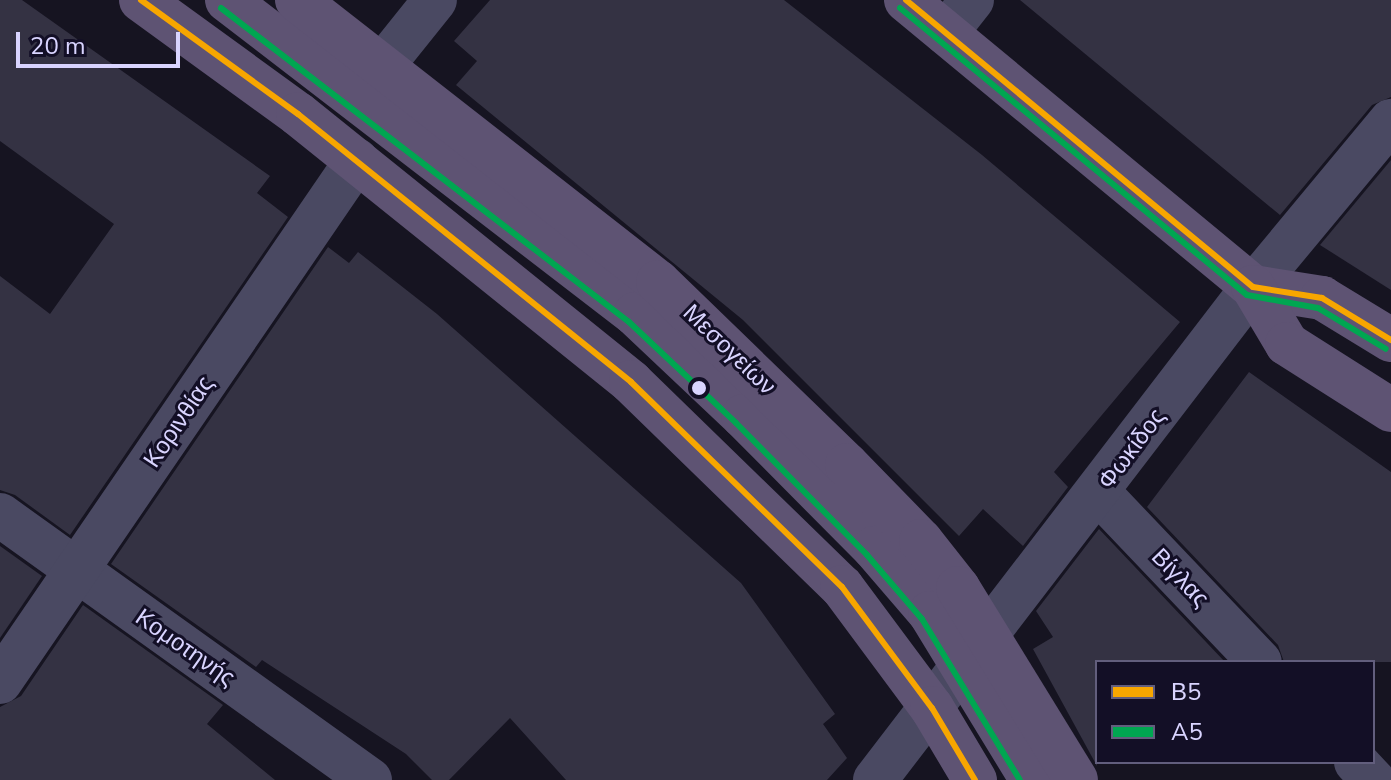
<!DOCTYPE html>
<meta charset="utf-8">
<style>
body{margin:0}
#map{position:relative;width:1391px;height:780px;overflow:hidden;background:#161421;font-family:"Nunito Sans",sans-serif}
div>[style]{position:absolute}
.building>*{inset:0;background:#343243}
.minor>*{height:44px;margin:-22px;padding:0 22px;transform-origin:22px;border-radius:22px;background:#4a4962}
.major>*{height:44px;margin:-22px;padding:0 22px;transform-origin:22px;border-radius:22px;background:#5e5373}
.bus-1>*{height:6px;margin:-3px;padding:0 3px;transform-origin:3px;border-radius:3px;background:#f7a600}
.bus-2>*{height:6px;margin:-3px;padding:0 3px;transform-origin:3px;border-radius:3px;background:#00a651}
.dots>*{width:22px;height:22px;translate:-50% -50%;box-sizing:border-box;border:4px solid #130f26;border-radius:50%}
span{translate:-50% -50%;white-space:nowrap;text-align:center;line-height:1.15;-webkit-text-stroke:6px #130f26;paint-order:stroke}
.street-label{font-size:24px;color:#d9d4ff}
.legend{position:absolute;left:1095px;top:660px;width:280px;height:104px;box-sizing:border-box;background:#130f26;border:2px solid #625e7d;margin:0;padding:10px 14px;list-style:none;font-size:24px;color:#d9d4ff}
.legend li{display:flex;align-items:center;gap:16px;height:40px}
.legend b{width:40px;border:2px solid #625e7d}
.scale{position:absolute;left:16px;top:32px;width:164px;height:36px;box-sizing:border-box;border:4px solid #d9d4ff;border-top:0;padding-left:10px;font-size:24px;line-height:28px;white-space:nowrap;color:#d9d4ff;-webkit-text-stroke:6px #130f26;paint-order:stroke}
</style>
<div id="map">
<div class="building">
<div style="clip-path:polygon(0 0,22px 0,270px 176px,257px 193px,288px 217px,70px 535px,15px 495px,0 490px,0 276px,50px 314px,114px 224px,0 141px)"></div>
<div style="clip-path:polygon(490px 0,784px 0,982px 155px,1180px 322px,1054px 472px,1068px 487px,1023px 546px,983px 509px,959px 536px,743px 320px,456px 85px,477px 61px,454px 41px)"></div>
<div style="clip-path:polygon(1020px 0,1391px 0,1391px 97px,1372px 105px,1280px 215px)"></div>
<div style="clip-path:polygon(1391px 160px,1391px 290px,1320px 245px)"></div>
<div style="clip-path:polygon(328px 247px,349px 263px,358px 252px,437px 314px,741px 583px,835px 714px,823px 724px,847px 758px,827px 780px,566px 780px,510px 718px,449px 780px,432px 780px,406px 754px,262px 660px,256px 667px,111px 564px)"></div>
<div style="clip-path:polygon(1249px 372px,1391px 472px,1391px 662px,1284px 662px,1278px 645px,1147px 507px)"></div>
<div style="clip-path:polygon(1099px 529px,1225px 662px,1097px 662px,1097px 766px,1033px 649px,1053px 637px,1036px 611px)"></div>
<div style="clip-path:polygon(0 546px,42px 576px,0 638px)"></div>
<div style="clip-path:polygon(83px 605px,223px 705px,207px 724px,275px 780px,0 780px,0 707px,21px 696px)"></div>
</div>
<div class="minor">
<div style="left:946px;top:33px;width:42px;rotate:-51.8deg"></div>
<div style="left:383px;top:65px;width:83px;rotate:-51.3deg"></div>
<div style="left:1099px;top:493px;width:233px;rotate:46.4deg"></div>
<div style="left:0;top:515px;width:455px;rotate:35.6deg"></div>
<div style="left:0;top:682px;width:632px;rotate:-55.63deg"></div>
<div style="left:1356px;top:762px;width:25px;rotate:47deg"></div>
<div style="left:875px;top:780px;width:621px;rotate:-52.52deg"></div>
<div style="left:1253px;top:287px;width:216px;rotate:-50.3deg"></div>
</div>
<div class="major">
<div style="left:141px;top:0;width:194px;rotate:36deg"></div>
<div style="left:298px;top:114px;width:427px;rotate:38.8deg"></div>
<div style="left:631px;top:382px;width:294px;rotate:44.2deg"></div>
<div style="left:842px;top:587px;width:151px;rotate:53.4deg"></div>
<div style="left:932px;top:708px;width:84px;rotate:59.2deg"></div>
<div style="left:227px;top:0;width:515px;rotate:37.58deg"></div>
<div style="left:635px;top:314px;width:149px;rotate:43.4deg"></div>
<div style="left:743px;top:416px;width:186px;rotate:45.2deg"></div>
<div style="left:874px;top:548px;width:86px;rotate:49.3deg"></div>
<div style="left:930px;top:613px;width:196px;rotate:58.6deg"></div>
<div style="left:297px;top:0;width:458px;rotate:38deg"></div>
<div style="left:658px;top:282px;width:263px;rotate:44.1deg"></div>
<div style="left:847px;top:465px;width:106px;rotate:45.8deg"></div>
<div style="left:921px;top:541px;width:60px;rotate:51.8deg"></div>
<div style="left:958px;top:588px;width:225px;rotate:58.4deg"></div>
<div style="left:906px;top:0;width:450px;rotate:39.6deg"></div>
<div style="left:1253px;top:287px;width:70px;rotate:9.1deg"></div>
<div style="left:1322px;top:298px;width:81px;rotate:31.3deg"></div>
<div style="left:1253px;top:287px;width:66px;rotate:59.2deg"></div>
<div style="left:1287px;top:344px;width:123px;rotate:32.4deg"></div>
</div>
<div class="bus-1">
<div style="left:141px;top:0;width:194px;rotate:36deg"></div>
<div style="left:298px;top:114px;width:427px;rotate:38.8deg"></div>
<div style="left:631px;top:382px;width:294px;rotate:44.2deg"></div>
<div style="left:842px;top:587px;width:151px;rotate:53.4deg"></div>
<div style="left:932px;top:708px;width:84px;rotate:59.2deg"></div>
<div style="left:906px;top:0;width:450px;rotate:39.6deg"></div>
<div style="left:1253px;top:287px;width:70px;rotate:9.1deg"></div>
<div style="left:1322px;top:298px;width:81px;rotate:31.3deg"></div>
</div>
<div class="bus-2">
<div style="left:221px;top:8px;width:515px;rotate:37.58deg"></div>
<div style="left:629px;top:322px;width:147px;rotate:43.3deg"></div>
<div style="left:736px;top:423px;width:186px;rotate:45.2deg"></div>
<div style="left:867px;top:555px;width:84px;rotate:49.3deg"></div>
<div style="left:922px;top:619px;width:188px;rotate:58.7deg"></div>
<div style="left:900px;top:8px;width:450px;rotate:39.6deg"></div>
<div style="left:1247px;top:295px;width:72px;rotate:10.4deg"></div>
<div style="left:1318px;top:308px;width:79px;rotate:31.1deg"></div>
</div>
<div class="dots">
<div style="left:699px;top:388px;background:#d9d4ff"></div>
</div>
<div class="street-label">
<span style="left:729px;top:350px;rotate:44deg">Μεσογείων</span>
<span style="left:179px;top:422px;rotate:-56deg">Κορινθίας</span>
<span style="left:1132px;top:449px;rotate:-53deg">Φωκίδος</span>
<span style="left:1180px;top:578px;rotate:46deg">Βίγλας</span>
<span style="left:185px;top:648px;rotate:35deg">Κομοτηνής</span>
</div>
<ul class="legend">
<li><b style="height:10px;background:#f7a600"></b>Β5</li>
<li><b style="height:10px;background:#00a651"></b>A5</li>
</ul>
<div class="scale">20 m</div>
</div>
